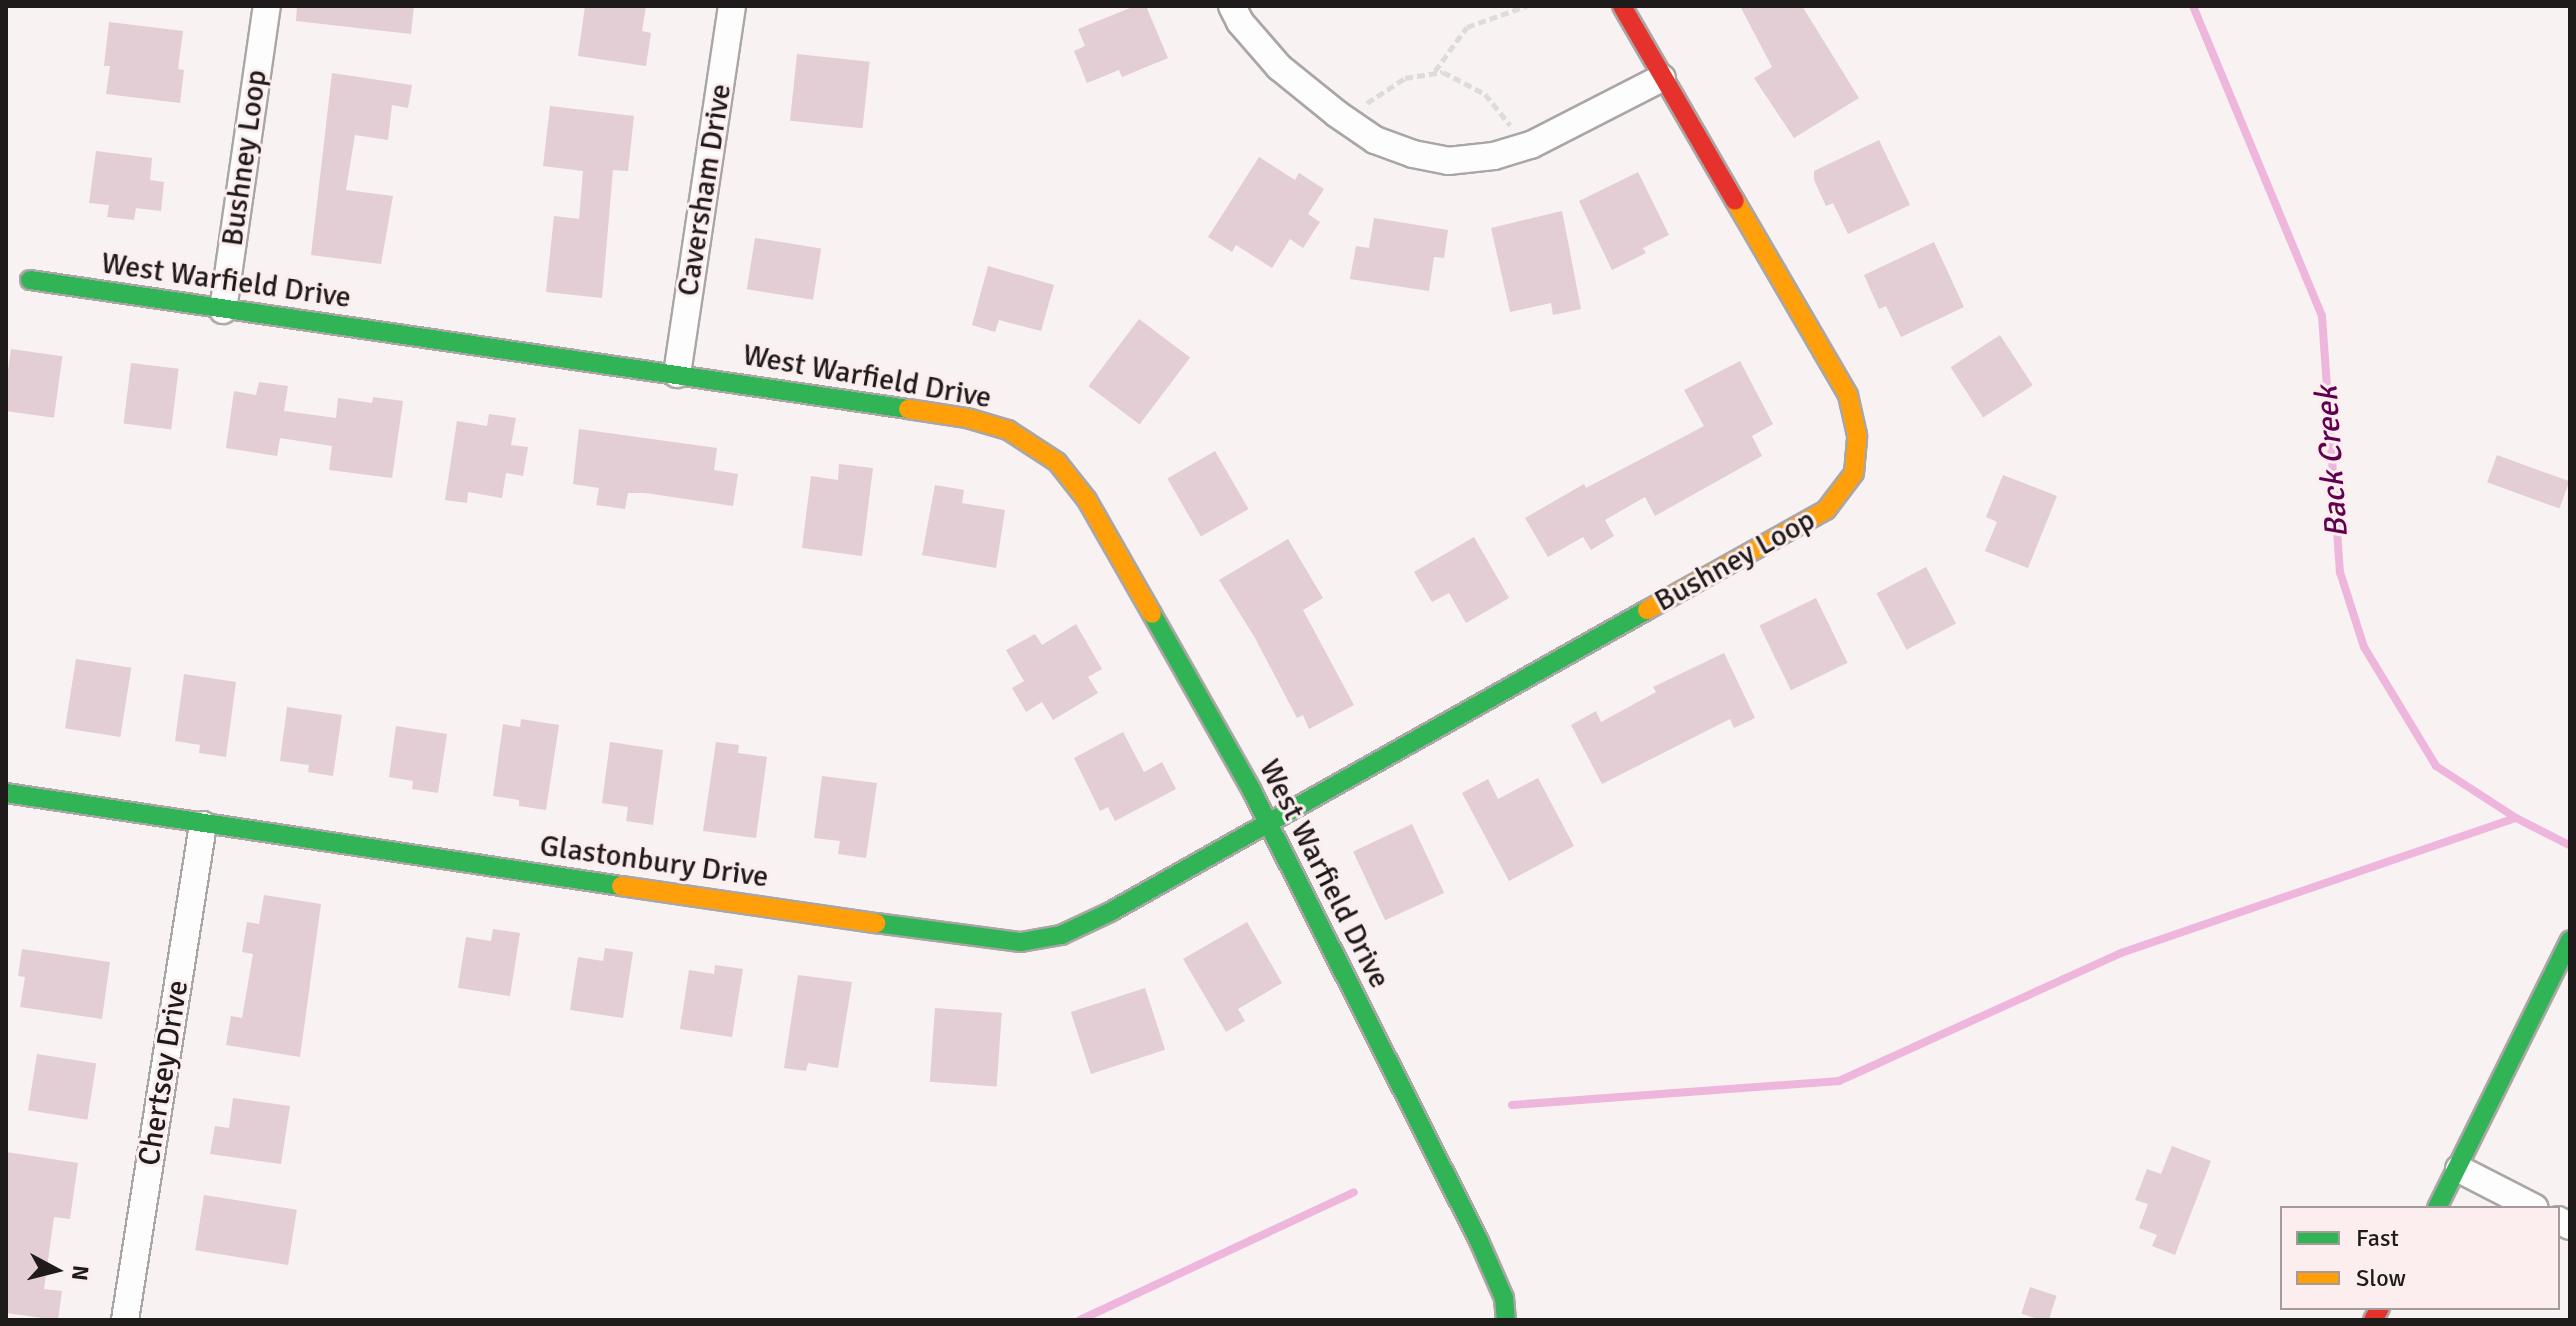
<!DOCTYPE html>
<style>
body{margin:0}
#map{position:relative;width:2576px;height:1326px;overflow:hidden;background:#f8f2f2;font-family:Signika,sans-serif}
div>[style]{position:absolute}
.stream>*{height:8px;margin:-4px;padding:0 4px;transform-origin:4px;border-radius:4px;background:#eeb6dc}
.building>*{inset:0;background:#e2ced4;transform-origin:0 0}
.path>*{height:5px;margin-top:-2.5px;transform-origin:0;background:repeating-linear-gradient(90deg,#dedbdb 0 8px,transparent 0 12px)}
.roads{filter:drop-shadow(2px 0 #aba6a6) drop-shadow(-2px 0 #aba6a6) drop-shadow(0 2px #aba6a6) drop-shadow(0 -2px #aba6a6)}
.street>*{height:26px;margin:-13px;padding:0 13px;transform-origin:13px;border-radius:13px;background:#fefdfd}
.fast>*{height:18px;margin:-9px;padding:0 9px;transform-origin:9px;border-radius:9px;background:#30b455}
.slow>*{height:18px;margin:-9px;padding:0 9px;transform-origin:9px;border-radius:9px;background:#ff9f0a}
.jam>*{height:18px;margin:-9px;padding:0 9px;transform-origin:9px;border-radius:9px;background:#e5322d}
span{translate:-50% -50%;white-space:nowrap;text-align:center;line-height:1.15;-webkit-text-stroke:6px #fceeee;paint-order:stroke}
.street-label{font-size:30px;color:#201b1b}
.water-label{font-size:32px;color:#60014f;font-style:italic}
.frame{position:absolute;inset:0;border:8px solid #201b1b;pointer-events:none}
.legend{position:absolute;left:2280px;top:1206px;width:280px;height:104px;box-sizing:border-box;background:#fceeee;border:2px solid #a49a9a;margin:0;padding:10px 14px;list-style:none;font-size:24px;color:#201b1b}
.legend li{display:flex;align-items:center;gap:16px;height:40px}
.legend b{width:40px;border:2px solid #a49a9a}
.north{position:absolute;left:16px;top:1230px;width:80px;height:80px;-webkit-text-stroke:6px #fceeee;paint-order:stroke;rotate:97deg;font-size:22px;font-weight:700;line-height:32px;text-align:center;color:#201b1b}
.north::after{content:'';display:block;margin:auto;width:28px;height:36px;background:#201b1b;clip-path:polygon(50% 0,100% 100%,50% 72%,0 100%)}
</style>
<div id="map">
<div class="stream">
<div style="left:2193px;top:6px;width:336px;rotate:67.4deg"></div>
<div style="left:2322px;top:316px;width:257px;rotate:86deg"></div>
<div style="left:2340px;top:572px;width:79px;rotate:72.3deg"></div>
<div style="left:2364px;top:647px;width:139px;rotate:58.8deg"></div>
<div style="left:2436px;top:766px;width:95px;rotate:33deg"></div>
<div style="left:2516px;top:818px;width:59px;rotate:27deg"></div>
<div style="left:1512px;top:1105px;width:328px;rotate:-4.2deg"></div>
<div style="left:1839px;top:1081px;width:310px;rotate:-24.4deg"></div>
<div style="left:2121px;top:953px;width:417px;rotate:-18.9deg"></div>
<div style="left:1080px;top:1320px;width:302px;rotate:-25deg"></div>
</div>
<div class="building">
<div style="clip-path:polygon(297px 6px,414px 6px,411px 34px,296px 21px)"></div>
<div style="clip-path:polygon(585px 6px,646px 6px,642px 31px,651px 33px,646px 66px,578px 56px)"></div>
<div style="clip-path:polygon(1135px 6px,1146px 6px,1168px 58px,1122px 77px,1119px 70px,1087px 83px,1074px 51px,1085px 46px,1078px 29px)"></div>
<div style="clip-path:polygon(1740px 6px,1802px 6px,1859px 98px,1794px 138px,1754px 78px,1772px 67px)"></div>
<div style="clip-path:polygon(109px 22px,183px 31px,178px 69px,184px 70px,180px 103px,106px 94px,110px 66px,104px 66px)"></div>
<div style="left:797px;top:54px;width:73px;height:67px;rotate:6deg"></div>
<div style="clip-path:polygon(332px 73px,412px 85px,408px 108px,392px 105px,388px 140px,355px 135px,346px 190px,393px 196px,381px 264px,311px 255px)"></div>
<div style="clip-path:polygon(550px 106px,634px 116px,628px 171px,613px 170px,602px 298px,546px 292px,554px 216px,579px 219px,583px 171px,543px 166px)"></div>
<div style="clip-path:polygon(1879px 140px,1910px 205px,1848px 234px,1833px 203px,1826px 206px,1814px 180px,1814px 171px)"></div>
<div style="clip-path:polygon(96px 151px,152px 158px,150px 180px,164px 182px,161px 211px,136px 208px,134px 220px,107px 217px,109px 205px,89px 203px)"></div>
<div style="clip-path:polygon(1259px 157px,1295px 180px,1299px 173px,1324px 189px,1308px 214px,1320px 222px,1303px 248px,1290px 239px,1272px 268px,1236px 245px,1232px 252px,1208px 237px)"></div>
<div style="clip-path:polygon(1638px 172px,1669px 235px,1643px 248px,1646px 253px,1612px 270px,1579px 201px)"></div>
<div style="clip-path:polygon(1562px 211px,1581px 309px,1553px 315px,1551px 303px,1510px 312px,1491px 228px)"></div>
<div style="clip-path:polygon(1374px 218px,1448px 230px,1444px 258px,1434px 257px,1429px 291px,1350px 279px,1356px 246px,1369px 248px)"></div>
<div style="left:755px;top:238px;width:67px;height:52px;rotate:9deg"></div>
<div style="clip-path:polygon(1934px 242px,1964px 307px,1901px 337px,1886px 306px,1879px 309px,1864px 275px)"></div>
<div style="clip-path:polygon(988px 266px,1054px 285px,1041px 331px,999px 320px,995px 332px,972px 325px)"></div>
<div style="left:1139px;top:319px;width:64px;height:84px;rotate:37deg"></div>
<div style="left:2000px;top:335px;width:60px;height:59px;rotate:57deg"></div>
<div style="left:11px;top:349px;width:52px;height:62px;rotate:8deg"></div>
<div style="clip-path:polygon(1740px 361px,1773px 424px,1752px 436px,1762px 456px,1655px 516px,1645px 497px,1605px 520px,1614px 536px,1591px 550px,1583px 537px,1548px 557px,1525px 518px,1584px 484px,1586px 488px,1704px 426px,1684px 390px)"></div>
<div style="left:131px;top:363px;width:48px;height:61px;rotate:7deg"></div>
<div style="clip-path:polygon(259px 382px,288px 386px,284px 411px,336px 418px,338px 398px,372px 403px,373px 397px,403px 401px,392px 478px,329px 470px,332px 446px,280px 438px,277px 456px,226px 448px,234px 391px,256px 395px)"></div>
<div style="clip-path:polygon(489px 414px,516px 418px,511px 445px,528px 447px,523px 476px,506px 473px,502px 498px,468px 492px,467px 503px,445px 500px,457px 421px,487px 426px)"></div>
<div style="clip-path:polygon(579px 429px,717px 448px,714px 470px,738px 474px,733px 506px,645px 493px,628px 493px,625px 509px,596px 505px,599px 488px,573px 484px)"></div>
<div style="left:1215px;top:451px;width:67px;height:55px;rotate:60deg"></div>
<div style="left:2497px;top:455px;width:77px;height:29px;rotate:20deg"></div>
<div style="clip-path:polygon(839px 464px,873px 468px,862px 556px,802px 548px,811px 476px,838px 480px)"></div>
<div style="clip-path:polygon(2003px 475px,2057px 496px,2028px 568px,1985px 551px,1997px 522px,1986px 517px)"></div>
<div style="clip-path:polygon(935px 485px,964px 490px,962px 503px,1005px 510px,996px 568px,922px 555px)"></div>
<div style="clip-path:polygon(1474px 537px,1509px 598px,1466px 623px,1449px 593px,1432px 602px,1414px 572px)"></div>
<div style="clip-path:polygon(1288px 539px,1323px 598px,1303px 610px,1354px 705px,1309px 729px,1303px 715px,1297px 718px,1255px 638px,1219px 580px)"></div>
<div style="left:1926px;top:567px;width:64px;height:56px;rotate:62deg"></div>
<div style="left:1816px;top:598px;width:72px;height:63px;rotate:64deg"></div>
<div style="clip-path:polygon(1076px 624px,1102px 669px,1088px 677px,1098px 693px,1053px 720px,1042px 702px,1026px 712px,1012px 688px,1024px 681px,1006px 650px,1035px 634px,1042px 645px)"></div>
<div style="clip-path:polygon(1724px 653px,1755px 718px,1734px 728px,1730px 719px,1602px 784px,1571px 725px,1596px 711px,1601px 722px,1656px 692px,1653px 687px)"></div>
<div style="left:76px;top:659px;width:56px;height:70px;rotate:9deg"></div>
<div style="clip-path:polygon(184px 674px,236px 682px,226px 757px,199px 753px,200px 745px,175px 741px)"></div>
<div style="clip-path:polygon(287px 707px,342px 715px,333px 776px,308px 772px,309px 765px,280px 761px)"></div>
<div style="clip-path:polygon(521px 719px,559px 725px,546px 810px,519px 806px,519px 800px,493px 796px,503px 724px,520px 727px)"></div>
<div style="clip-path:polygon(396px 726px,447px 734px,438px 793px,412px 789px,413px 781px,389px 777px)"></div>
<div style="clip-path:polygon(1123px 732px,1144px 772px,1162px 762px,1176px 789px,1115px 821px,1108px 807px,1100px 811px,1074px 758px)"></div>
<div style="clip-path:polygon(610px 742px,663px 750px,653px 825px,626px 821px,628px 807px,602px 803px)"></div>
<div style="clip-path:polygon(716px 742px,739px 745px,738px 753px,767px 757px,756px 838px,703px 831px)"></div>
<div style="clip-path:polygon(822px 776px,877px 783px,866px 858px,838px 854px,840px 841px,814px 838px)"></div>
<div style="clip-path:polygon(1538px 778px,1574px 846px,1509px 881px,1462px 793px,1488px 779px,1498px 799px)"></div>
<div style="left:1412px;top:824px;width:76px;height:65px;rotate:65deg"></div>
<div style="clip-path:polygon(264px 895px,321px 904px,300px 1057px,226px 1045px,231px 1016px,242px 1018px,253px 954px,242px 952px,247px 922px,259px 924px)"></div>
<div style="clip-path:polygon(1247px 922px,1282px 983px,1238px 1009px,1245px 1021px,1226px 1032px,1183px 959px)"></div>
<div style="clip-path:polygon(493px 929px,520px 933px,510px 996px,458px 988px,466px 937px,491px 941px)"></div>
<div style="clip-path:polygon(605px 948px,633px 952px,623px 1018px,570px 1010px,578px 957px,603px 961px)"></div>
<div style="clip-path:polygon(22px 949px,110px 962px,102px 1019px,20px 1007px,25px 977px,18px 976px)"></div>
<div style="clip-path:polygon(715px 965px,743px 969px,732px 1037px,680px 1029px,689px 970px,714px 974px)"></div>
<div style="clip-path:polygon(798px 975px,852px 982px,838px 1068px,808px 1063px,806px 1071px,784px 1068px)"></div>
<div style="left:1145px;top:988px;width:65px;height:78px;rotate:72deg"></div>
<div style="left:935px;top:1008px;width:67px;height:74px;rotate:4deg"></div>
<div style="left:37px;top:1054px;width:60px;height:57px;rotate:9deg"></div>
<div style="clip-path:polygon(233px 1098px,290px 1106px,281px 1164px,210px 1154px,215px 1126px,229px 1128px)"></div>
<div style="clip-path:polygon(2172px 1146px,2211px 1161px,2175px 1255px,2152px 1246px,2157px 1235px,2139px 1228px,2148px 1204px,2135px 1200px,2147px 1169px,2161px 1174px)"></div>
<div style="clip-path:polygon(6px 1152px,78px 1163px,70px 1219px,54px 1217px,44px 1289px,62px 1291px,58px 1320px,6px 1313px)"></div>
<div style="left:204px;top:1195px;width:94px;height:56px;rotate:9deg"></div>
<div style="left:2030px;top:1287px;width:28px;height:28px;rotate:18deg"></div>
</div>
<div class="path">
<div style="left:1435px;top:71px;width:54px;rotate:-54deg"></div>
<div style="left:1467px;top:27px;width:63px;rotate:-19.6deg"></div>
<div style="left:1367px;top:103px;width:45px;rotate:-33.3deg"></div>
<div style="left:1405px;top:78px;width:38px;rotate:-9deg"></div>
<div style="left:1443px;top:72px;width:47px;rotate:27.6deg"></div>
<div style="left:1485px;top:94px;width:40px;rotate:51deg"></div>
</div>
<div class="roads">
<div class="street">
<div style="left:1232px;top:6px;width:18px;rotate:63deg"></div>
<div style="left:1240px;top:22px;width:60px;rotate:49.1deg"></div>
<div style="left:1279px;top:67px;width:75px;rotate:39deg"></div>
<div style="left:1337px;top:114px;width:46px;rotate:34.4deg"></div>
<div style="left:1375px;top:140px;width:40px;rotate:20.2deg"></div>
<div style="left:1413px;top:154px;width:36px;rotate:11deg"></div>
<div style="left:1448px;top:161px;width:46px;rotate:-6.2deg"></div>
<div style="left:1494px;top:156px;width:39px;rotate:-17deg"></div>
<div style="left:1531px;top:145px;width:147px;rotate:-27.1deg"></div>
<div style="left:223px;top:310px;width:307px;rotate:-81.8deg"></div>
<div style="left:677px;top:374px;width:372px;rotate:-81.5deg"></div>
<div style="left:2459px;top:1169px;width:85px;rotate:27.2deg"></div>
<div style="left:2558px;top:1220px;width:13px;rotate:27deg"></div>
<div style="left:125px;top:1320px;width:501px;rotate:-81.05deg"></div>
</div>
<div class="fast">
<div style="left:30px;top:280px;width:887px;rotate:8.36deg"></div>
<div style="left:1152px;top:614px;width:203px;rotate:60.5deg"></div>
<div style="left:1252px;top:791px;width:504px;rotate:63.23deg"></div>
<div style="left:1479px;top:1241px;width:62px;rotate:66.3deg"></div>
<div style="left:1504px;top:1298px;width:22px;rotate:85deg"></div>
<div style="left:6px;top:793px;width:622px;rotate:8.6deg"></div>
<div style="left:876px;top:923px;width:146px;rotate:7.5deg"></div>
<div style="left:1021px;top:942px;width:41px;rotate:-9.9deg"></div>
<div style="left:1061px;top:935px;width:54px;rotate:-25.1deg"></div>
<div style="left:1110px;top:912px;width:616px;rotate:-29.35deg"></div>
<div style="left:2437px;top:1208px;width:299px;rotate:-63.6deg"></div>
</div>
<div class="slow">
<div style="left:908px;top:409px;width:60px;rotate:8.7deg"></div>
<div style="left:967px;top:418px;width:43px;rotate:16.3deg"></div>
<div style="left:1008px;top:430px;width:59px;rotate:33.1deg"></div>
<div style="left:1057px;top:462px;width:48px;rotate:51.7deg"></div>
<div style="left:1087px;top:500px;width:131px;rotate:60.3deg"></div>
<div style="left:1647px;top:610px;width:205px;rotate:-29.2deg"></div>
<div style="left:1826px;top:510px;width:46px;rotate:-52.9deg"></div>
<div style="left:1854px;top:473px;width:38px;rotate:-85deg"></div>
<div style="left:1857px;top:435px;width:41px;rotate:-102.7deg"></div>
<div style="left:1848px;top:395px;width:225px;rotate:-120.2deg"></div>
<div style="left:621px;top:886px;width:258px;rotate:8.3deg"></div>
</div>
<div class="jam">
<div style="left:1622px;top:6px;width:225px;rotate:59.9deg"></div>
<div style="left:2373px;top:1320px;width:14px;rotate:-60deg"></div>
</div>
</div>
<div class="street-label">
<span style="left:245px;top:158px;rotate:-82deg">Bushney Loop</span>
<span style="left:705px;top:190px;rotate:-81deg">Caversham Drive</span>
<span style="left:226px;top:281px;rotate:8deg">West Warfield Drive</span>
<span style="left:867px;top:377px;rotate:10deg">West Warfield Drive</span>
<span style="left:1735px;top:561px;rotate:-29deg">Bushney Loop</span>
<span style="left:654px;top:862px;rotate:8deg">Glastonbury Drive</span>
<span style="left:1324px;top:874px;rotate:63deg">West Warfield Drive</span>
<span style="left:164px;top:1073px;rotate:-81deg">Chertsey Drive</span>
</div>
<div class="water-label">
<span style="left:2332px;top:462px;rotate:-94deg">Back Creek</span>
</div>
<div class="frame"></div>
<ul class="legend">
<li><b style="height:10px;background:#30b455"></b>Fast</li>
<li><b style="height:10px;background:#ff9f0a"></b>Slow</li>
</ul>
<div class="north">N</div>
</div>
